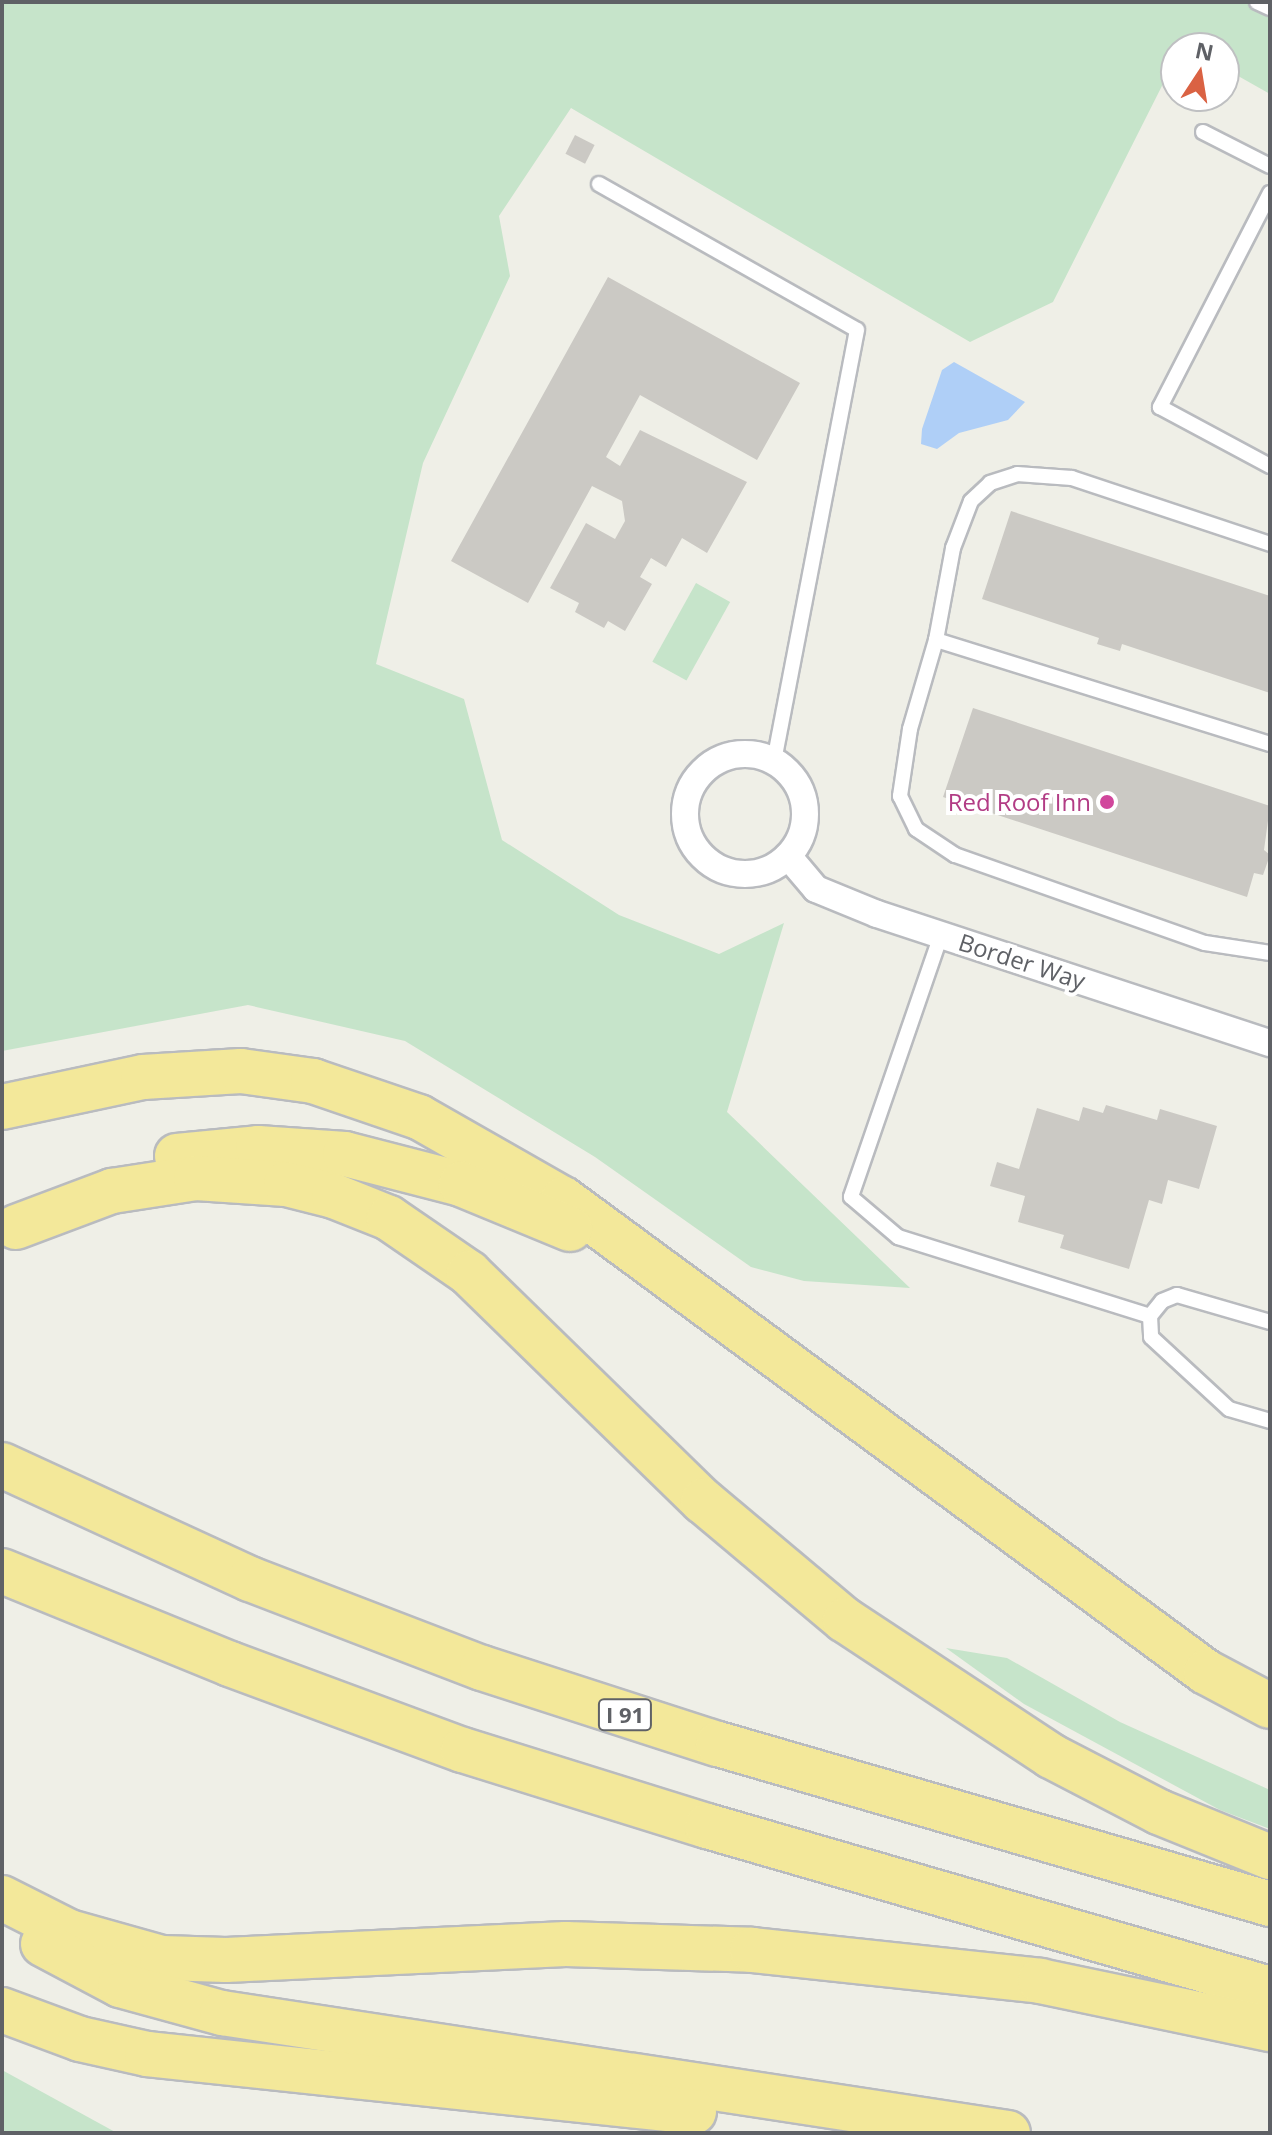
<!DOCTYPE html>
<style>
body{margin:0}
#map{position:relative;width:1272px;height:2135px;overflow:hidden;background:#efefe7;font-family:"Open Sans",sans-serif}
div>[style]{position:absolute}
.green>*{inset:0;background:#c6e4ca;transform-origin:0 0}
.water>*{inset:0;background:#afcff7}
.building>*{inset:0;background:#cbc9c4;transform-origin:0 0}
.roads{filter:drop-shadow(2px 0 #b9bbbf) drop-shadow(-2px 0 #b9bbbf) drop-shadow(0 2px #b9bbbf) drop-shadow(0 -2px #b9bbbf)}
.service>*{height:14px;margin:-7px;padding:0 7px;transform-origin:7px;border-radius:7px;background:#fff}
.minor>*{height:26px;margin:-13px;padding:0 13px;transform-origin:13px;border-radius:13px;background:#fff}
.minor>.ring{margin:-13px;padding:0;box-sizing:content-box;background:none;border:26px solid #fff;border-radius:50%}
.motorway>*{height:44px;margin:-22px;padding:0 22px;transform-origin:22px;border-radius:22px;background:#f3e89a}
.dots>*{width:22px;height:22px;translate:-50% -50%;box-sizing:border-box;border:4px solid #fff;border-radius:50%}
span{translate:-50% -50%;white-space:nowrap;text-align:center;line-height:1.15;-webkit-text-stroke:8px #fff;paint-order:stroke}
.shield-label span{padding:2px 6px;background:#fff;border:2px solid;border-radius:6px;-webkit-text-stroke-width:0}
.shield-label{font-size:22px;color:#5f6166;font-weight:700}
.hotel-label{font-size:24px;color:#b23c85}
.right{translate:-100% -50%;text-align:right}
.street-label{font-size:24px;color:#5f6166}
.frame{position:absolute;inset:0;border:4px solid #5f6166;pointer-events:none}
.north{position:absolute;left:1160px;top:32px;width:80px;height:80px;box-sizing:border-box;background:#fff;border:2px solid #bfc0c2;border-radius:50%;rotate:12deg;font-size:22px;font-weight:700;line-height:32px;text-align:center;color:#5f6166}
.north::after{content:'';display:block;margin:auto;width:28px;height:36px;background:#da6243;clip-path:polygon(50% 0,100% 100%,50% 72%,0 100%)}
</style>
<div id="map">
<div class="green">
<div style="clip-path:polygon(2px 2px,1270px 2px,1270px 94px,1224px 68px,1224px 48px,1188px 48px,1176px 42px,1172px 66px,1053px 302px,970px 342px,571px 108px,499px 216px,510px 276px,423px 463px,376px 664px,464px 699px,502px 840px,619px 915px,719px 954px,784px 923px,727px 1112px,910px 1288px,804px 1281px,751px 1267px,595px 1157px,405px 1041px,248px 1005px,2px 1051px)"></div>
<div style="left:696px;top:583px;width:39px;height:90px;rotate:29deg"></div>
<div style="clip-path:polygon(946px 1648px,1007px 1658px,1120px 1722px,1270px 1790px,1270px 1829px,1220px 1810px,1024px 1704px)"></div>
<div style="clip-path:polygon(2px 2070px,117px 2133px,2px 2133px)"></div>
</div>
<div class="water">
<div style="clip-path:polygon(954px 362px,1025px 402px,1008px 420px,959px 433px,937px 449px,921px 444px,922px 429px,942px 370px)"></div>
</div>
<div class="building">
<div style="left:575px;top:135px;width:22px;height:21px;rotate:27deg"></div>
<div style="clip-path:polygon(608px 277px,800px 383px,757px 460px,640px 395px,606px 457px,620px 466px,640px 430px,747px 482px,707px 553px,682px 538px,666px 567px,651px 558px,640px 577px,652px 584px,625px 631px,608px 621px,604px 628px,575px 612px,579px 603px,550px 588px,586px 523px,615px 539px,625px 521px,622px 501px,592px 486px,528px 603px,451px 561px)"></div>
<div style="clip-path:polygon(1011px 511px,1270px 596px,1270px 693px,1122px 644px,1120px 651px,1097px 644px,1099px 638px,982px 599px)"></div>
<div style="clip-path:polygon(973px 708px,1270px 806px,1264px 850px,1270px 855px,1263px 875px,1254px 873px,1247px 897px,943px 797px)"></div>
<div style="clip-path:polygon(1106px 1105px,1157px 1120px,1160px 1109px,1217px 1126px,1199px 1189px,1168px 1180px,1162px 1204px,1149px 1200px,1129px 1269px,1060px 1248px,1064px 1235px,1018px 1222px,1025px 1196px,990px 1186px,997px 1162px,1019px 1169px,1037px 1108px,1079px 1121px,1083px 1107px,1103px 1113px)"></div>
</div>
<div class="roads">
<div class="service">
<div style="left:1257px;top:2px;width:14px;rotate:25deg"></div>
<div style="left:1203px;top:132px;width:75px;rotate:26.9deg"></div>
<div style="left:599px;top:184px;width:296px;rotate:29.5deg"></div>
<div style="left:857px;top:330px;width:439px;rotate:100.9deg"></div>
<div style="left:1270px;top:193px;width:241px;rotate:117.2deg"></div>
<div style="left:1160px;top:407px;width:125px;rotate:28.2deg"></div>
<div style="left:936px;top:640px;width:94px;rotate:-79.5deg"></div>
<div style="left:953px;top:548px;width:50px;rotate:-69deg"></div>
<div style="left:971px;top:501px;width:26px;rotate:-43deg"></div>
<div style="left:990px;top:483px;width:28px;rotate:-18deg"></div>
<div style="left:1017px;top:474px;width:55px;rotate:4.2deg"></div>
<div style="left:1072px;top:478px;width:209px;rotate:18.4deg"></div>
<div style="left:1270px;top:744px;width:350px;rotate:-162.7deg"></div>
<div style="left:936px;top:640px;width:93px;rotate:106.3deg"></div>
<div style="left:910px;top:729px;width:68px;rotate:98.5deg"></div>
<div style="left:900px;top:796px;width:37px;rotate:64deg"></div>
<div style="left:916px;top:829px;width:47px;rotate:33.7deg"></div>
<div style="left:955px;top:855px;width:265px;rotate:19.4deg"></div>
<div style="left:1205px;top:943px;width:66px;rotate:8.7deg"></div>
<div style="left:941px;top:935px;width:277px;rotate:109deg"></div>
<div style="left:851px;top:1197px;width:62px;rotate:40.4deg"></div>
<div style="left:898px;top:1237px;width:264px;rotate:17.4deg"></div>
<div style="left:1150px;top:1316px;width:19px;rotate:-51deg"></div>
<div style="left:1162px;top:1301px;width:16px;rotate:-22deg"></div>
<div style="left:1177px;top:1295px;width:97px;rotate:16.2deg"></div>
<div style="left:1150px;top:1316px;width:21px;rotate:87deg"></div>
<div style="left:1151px;top:1337px;width:106px;rotate:42.7deg"></div>
<div style="left:1229px;top:1409px;width:43px;rotate:16.3deg"></div>
</div>
<div class="minor">
<div class="ring" style="left:685px;top:754px;width:94px;height:94px"></div>
<div style="left:788px;top:856px;width:43px;rotate:49.7deg"></div>
<div style="left:816px;top:889px;width:66px;rotate:22.3deg"></div>
<div style="left:877px;top:914px;width:414px;rotate:18.2deg"></div>
</div>
<div class="motorway">
<div style="left:2px;top:1107px;width:144px;rotate:-12deg"></div>
<div style="left:143px;top:1077px;width:98px;rotate:-3.5deg"></div>
<div style="left:241px;top:1071px;width:73px;rotate:7.9deg"></div>
<div style="left:313px;top:1081px;width:112px;rotate:18.8deg"></div>
<div style="left:419px;top:1117px;width:166px;rotate:29.7deg"></div>
<div style="left:563px;top:1199px;width:798px;rotate:36.34deg"></div>
<div style="left:1206px;top:1672px;width:72px;rotate:28deg"></div>
<div style="left:177px;top:1156px;width:81px;rotate:-5.6deg"></div>
<div style="left:258px;top:1148px;width:87px;rotate:3.9deg"></div>
<div style="left:345px;top:1154px;width:120px;rotate:14.5deg"></div>
<div style="left:461px;top:1184px;width:118px;rotate:22.4deg"></div>
<div style="left:16px;top:1227px;width:103px;rotate:-20.6deg"></div>
<div style="left:112px;top:1191px;width:85px;rotate:-8.8deg"></div>
<div style="left:196px;top:1178px;width:90px;rotate:3.8deg"></div>
<div style="left:286px;top:1184px;width:49px;rotate:14deg"></div>
<div style="left:334px;top:1196px;width:59px;rotate:21.8deg"></div>
<div style="left:389px;top:1218px;width:97px;rotate:34.5deg"></div>
<div style="left:469px;top:1273px;width:327px;rotate:44.3deg"></div>
<div style="left:703px;top:1501px;width:185px;rotate:40deg"></div>
<div style="left:845px;top:1620px;width:247px;rotate:33.4deg"></div>
<div style="left:1051px;top:1756px;width:122px;rotate:27.4deg"></div>
<div style="left:1159px;top:1812px;width:120px;rotate:22.1deg"></div>
<div style="left:2px;top:1465px;width:273px;rotate:24.7deg"></div>
<div style="left:250px;top:1579px;width:248px;rotate:21deg"></div>
<div style="left:482px;top:1668px;width:248px;rotate:17.9deg"></div>
<div style="left:718px;top:1744px;width:575px;rotate:16.16deg"></div>
<div style="left:2px;top:1571px;width:246px;rotate:22.2deg"></div>
<div style="left:230px;top:1664px;width:248px;rotate:20.3deg"></div>
<div style="left:463px;top:1750px;width:256px;rotate:17.3deg"></div>
<div style="left:707px;top:1826px;width:586px;rotate:16.15deg"></div>
<div style="left:2px;top:1898px;width:75px;rotate:26.9deg"></div>
<div style="left:69px;top:1932px;width:97px;rotate:15.6deg"></div>
<div style="left:162px;top:1958px;width:64px;rotate:1.8deg"></div>
<div style="left:226px;top:1960px;width:340px;rotate:-2.7deg"></div>
<div style="left:566px;top:1944px;width:186px;rotate:1.8deg"></div>
<div style="left:752px;top:1950px;width:290px;rotate:6.1deg"></div>
<div style="left:1040px;top:1981px;width:235px;rotate:11.8deg"></div>
<div style="left:43px;top:1944px;width:87px;rotate:28deg"></div>
<div style="left:120px;top:1985px;width:106px;rotate:15.4deg"></div>
<div style="left:222px;top:2013px;width:795px;rotate:8.68deg"></div>
<div style="left:2px;top:2010px;width:83px;rotate:20.4deg"></div>
<div style="left:80px;top:2039px;width:69px;rotate:12.6deg"></div>
<div style="left:147px;top:2054px;width:550px;rotate:6.05deg"></div>
</div>
</div>
<div class="dots">
<div style="left:1107px;top:802px;background:#d1479c"></div>
</div>
<div class="shield-label">
<span style="left:625px;top:1715px">I 91</span>
</div>
<div class="hotel-label">
<span class="right" style="left:1091px;top:802px">Red Roof Inn</span>
</div>
<div class="street-label">
<span style="left:1022px;top:961px;rotate:18deg">Border Way</span>
</div>
<div class="frame"></div>
<div class="north">N</div>
</div>
